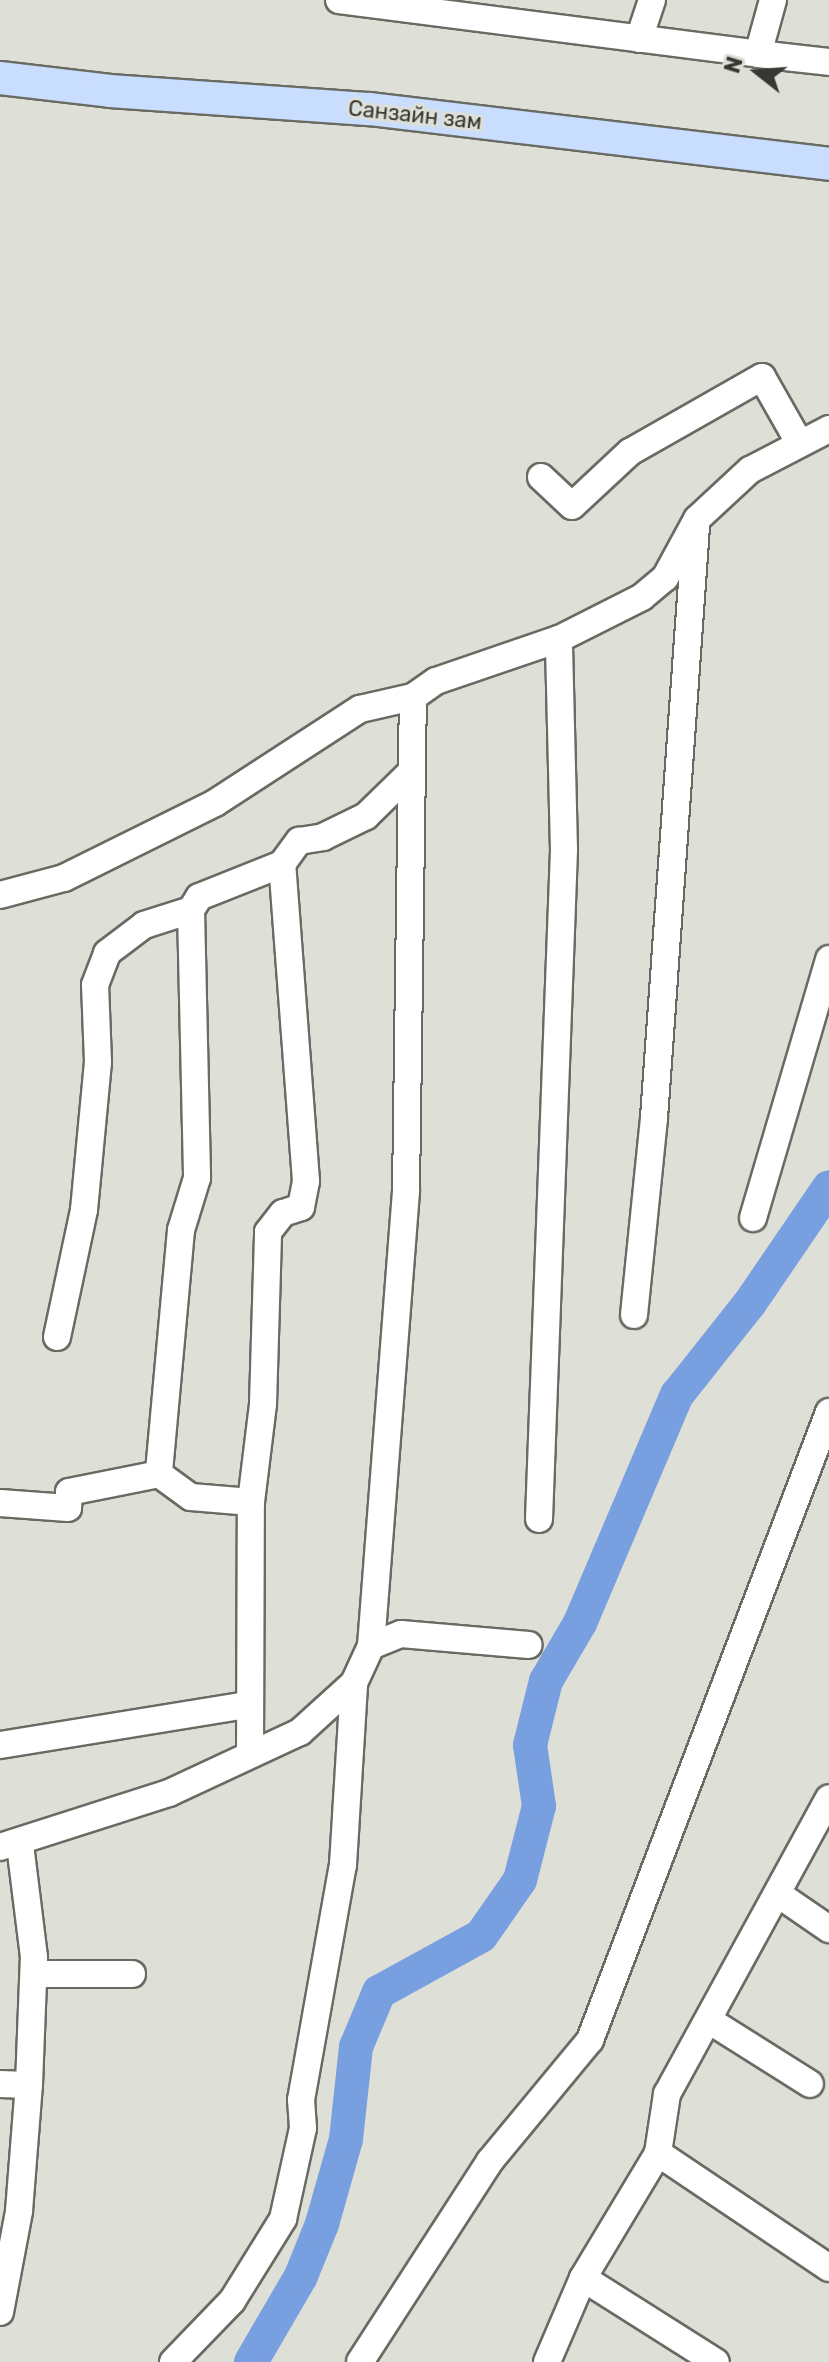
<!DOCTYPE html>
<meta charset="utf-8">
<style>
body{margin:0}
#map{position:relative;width:829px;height:2362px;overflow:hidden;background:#dedfd6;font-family:Rubik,sans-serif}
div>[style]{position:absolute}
.river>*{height:34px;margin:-17px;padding:0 17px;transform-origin:17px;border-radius:17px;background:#789fdf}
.roads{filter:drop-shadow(2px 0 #696b63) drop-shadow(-2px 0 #696b63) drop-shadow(0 2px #696b63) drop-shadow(0 -2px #696b63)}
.minor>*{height:26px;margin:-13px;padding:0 13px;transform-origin:13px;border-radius:13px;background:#fff}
.major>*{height:32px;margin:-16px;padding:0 16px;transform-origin:16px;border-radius:16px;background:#c9ddfe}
span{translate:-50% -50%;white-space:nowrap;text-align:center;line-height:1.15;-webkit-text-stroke:6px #dedfd6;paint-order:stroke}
.street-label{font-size:22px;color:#373834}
.north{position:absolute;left:717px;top:32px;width:80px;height:80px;-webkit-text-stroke:6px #dedfd6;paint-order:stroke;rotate:287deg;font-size:22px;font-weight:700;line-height:32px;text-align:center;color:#373834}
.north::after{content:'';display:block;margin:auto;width:28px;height:36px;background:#373834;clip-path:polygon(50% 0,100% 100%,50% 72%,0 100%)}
</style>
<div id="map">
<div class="river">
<div style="left:251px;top:2362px;width:99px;rotate:-59.8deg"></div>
<div style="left:301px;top:2276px;width:56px;rotate:-68deg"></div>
<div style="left:322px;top:2224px;width:88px;rotate:-74.2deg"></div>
<div style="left:346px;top:2139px;width:93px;rotate:-83.8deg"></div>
<div style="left:356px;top:2047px;width:60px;rotate:-67.3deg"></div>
<div style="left:379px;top:1992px;width:116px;rotate:-28.8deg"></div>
<div style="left:481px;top:1936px;width:68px;rotate:-55.1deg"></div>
<div style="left:520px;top:1880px;width:76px;rotate:-75.6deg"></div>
<div style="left:539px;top:1806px;width:62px;rotate:-98.4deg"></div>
<div style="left:530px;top:1745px;width:66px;rotate:-76deg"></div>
<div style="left:546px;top:1681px;width:67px;rotate:-59.6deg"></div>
<div style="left:580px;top:1623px;width:248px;rotate:-67deg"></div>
<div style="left:677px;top:1395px;width:117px;rotate:-51.6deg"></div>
<div style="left:750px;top:1303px;width:140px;rotate:-55.7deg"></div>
</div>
<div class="roads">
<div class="minor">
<div style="left:339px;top:0;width:422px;rotate:7.3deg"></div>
<div style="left:773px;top:0;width:56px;rotate:105.5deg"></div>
<div style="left:758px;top:54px;width:71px;rotate:6.4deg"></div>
<div style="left:639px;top:39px;width:41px;rotate:-71.6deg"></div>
<div style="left:541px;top:477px;width:42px;rotate:43.1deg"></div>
<div style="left:572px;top:506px;width:79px;rotate:-43deg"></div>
<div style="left:630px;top:452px;width:152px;rotate:-29.6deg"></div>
<div style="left:762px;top:377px;width:75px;rotate:60.4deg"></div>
<div style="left:0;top:895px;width:66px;rotate:-14.9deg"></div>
<div style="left:64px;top:878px;width:169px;rotate:-26.4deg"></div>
<div style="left:215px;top:803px;width:173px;rotate:-33deg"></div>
<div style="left:360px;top:709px;width:54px;rotate:-12.8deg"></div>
<div style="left:191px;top:910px;width:268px;rotate:88.7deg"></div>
<div style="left:197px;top:1178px;width:54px;rotate:107.1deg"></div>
<div style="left:181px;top:1230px;width:245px;rotate:95.2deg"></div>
<div style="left:159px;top:1474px;width:39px;rotate:36deg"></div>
<div style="left:191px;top:1497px;width:60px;rotate:4.8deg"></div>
<div style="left:753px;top:1218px;width:270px;rotate:-73.6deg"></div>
<div style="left:634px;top:1315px;width:198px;rotate:-84.2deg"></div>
<div style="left:654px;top:1118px;width:593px;rotate:-85.94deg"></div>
<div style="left:57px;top:1337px;width:130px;rotate:-78deg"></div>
<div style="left:84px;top:1210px;width:149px;rotate:-84.6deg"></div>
<div style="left:98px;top:1062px;width:77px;rotate:-92.2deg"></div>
<div style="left:95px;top:985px;width:34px;rotate:-69deg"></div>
<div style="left:107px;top:953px;width:46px;rotate:-37.1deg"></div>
<div style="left:144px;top:925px;width:49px;rotate:-17.7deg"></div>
<div style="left:191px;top:910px;width:15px;rotate:-58deg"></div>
<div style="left:199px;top:897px;width:89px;rotate:-21.7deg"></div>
<div style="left:282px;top:864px;width:29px;rotate:-54deg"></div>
<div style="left:299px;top:841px;width:24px;rotate:-9deg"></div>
<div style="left:323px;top:837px;width:48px;rotate:-26deg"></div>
<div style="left:366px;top:816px;width:60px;rotate:-44.3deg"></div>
<div style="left:0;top:1503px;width:68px;rotate:4.2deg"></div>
<div style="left:68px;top:1508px;width:16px;rotate:-86deg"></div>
<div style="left:69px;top:1492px;width:92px;rotate:-11.3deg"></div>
<div style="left:539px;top:1519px;width:669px;rotate:-87.86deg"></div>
<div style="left:564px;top:850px;width:211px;rotate:-91.4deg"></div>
<div style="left:371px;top:1646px;width:32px;rotate:-22deg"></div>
<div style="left:401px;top:1634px;width:128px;rotate:4.9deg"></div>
<div style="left:0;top:1745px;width:251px;rotate:-9.2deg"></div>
<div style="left:250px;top:1753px;width:251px;rotate:-89.8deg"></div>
<div style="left:251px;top:1502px;width:99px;rotate:-83deg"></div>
<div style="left:263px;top:1404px;width:172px;rotate:-88.3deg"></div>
<div style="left:268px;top:1232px;width:24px;rotate:-52deg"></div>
<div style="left:283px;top:1213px;width:19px;rotate:-18deg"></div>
<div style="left:301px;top:1207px;width:26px;rotate:-79deg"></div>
<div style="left:306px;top:1181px;width:318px;rotate:-94.3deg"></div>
<div style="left:0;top:1847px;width:177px;rotate:-17.7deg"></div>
<div style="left:169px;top:1793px;width:145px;rotate:-25deg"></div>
<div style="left:300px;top:1732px;width:73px;rotate:-42.2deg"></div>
<div style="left:354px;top:1683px;width:41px;rotate:-65.3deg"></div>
<div style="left:371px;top:1646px;width:456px;rotate:-85.6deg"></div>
<div style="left:406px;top:1191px;width:494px;rotate:-89.2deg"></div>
<div style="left:413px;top:697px;width:28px;rotate:-35deg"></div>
<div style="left:436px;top:681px;width:130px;rotate:-18.9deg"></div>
<div style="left:559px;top:639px;width:93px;rotate:-26.8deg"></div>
<div style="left:642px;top:597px;width:30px;rotate:-40deg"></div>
<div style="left:665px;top:578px;width:67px;rotate:-61.5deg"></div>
<div style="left:697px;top:519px;width:72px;rotate:-42.8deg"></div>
<div style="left:750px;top:470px;width:89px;rotate:-27.4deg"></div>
<div style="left:778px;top:1894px;width:62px;rotate:34.5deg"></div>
<div style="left:34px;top:1974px;width:98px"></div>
<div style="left:710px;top:2021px;width:118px;rotate:32.2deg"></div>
<div style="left:0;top:2084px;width:29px;rotate:2deg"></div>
<div style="left:658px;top:2153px;width:206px;rotate:33.9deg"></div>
<div style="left:583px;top:2278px;width:157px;rotate:32.3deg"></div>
<div style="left:0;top:2312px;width:103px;rotate:-79.3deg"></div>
<div style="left:19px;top:2211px;width:126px;rotate:-85.5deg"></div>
<div style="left:29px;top:2085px;width:128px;rotate:-87.8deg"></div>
<div style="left:34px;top:1957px;width:114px;rotate:-97.1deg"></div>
<div style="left:173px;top:2362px;width:85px;rotate:-46deg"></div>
<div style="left:232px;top:2301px;width:97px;rotate:-58.1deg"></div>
<div style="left:283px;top:2219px;width:93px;rotate:-77.6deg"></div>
<div style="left:303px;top:2128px;width:28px;rotate:-94deg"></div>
<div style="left:301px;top:2100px;width:239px;rotate:-79.9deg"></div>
<div style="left:343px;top:1865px;width:182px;rotate:-86.5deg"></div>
<div style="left:360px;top:2362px;width:239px;rotate:-57.1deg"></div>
<div style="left:490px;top:2161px;width:157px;rotate:-50.4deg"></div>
<div style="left:590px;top:2040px;width:672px;rotate:-69.16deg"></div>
<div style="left:547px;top:2362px;width:91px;rotate:-66.8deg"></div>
<div style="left:583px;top:2278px;width:146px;rotate:-59deg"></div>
<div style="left:658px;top:2153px;width:60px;rotate:-81.3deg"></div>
<div style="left:667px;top:2094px;width:337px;rotate:-61.3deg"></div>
</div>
<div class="major">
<div style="left:0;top:78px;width:111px;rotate:6.7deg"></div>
<div style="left:110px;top:91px;width:261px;rotate:4deg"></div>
<div style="left:370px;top:109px;width:462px;rotate:6.8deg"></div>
</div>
</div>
<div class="street-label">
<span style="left:415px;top:115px;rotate:6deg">Санзайн зам</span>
</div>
<div class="north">N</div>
</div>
